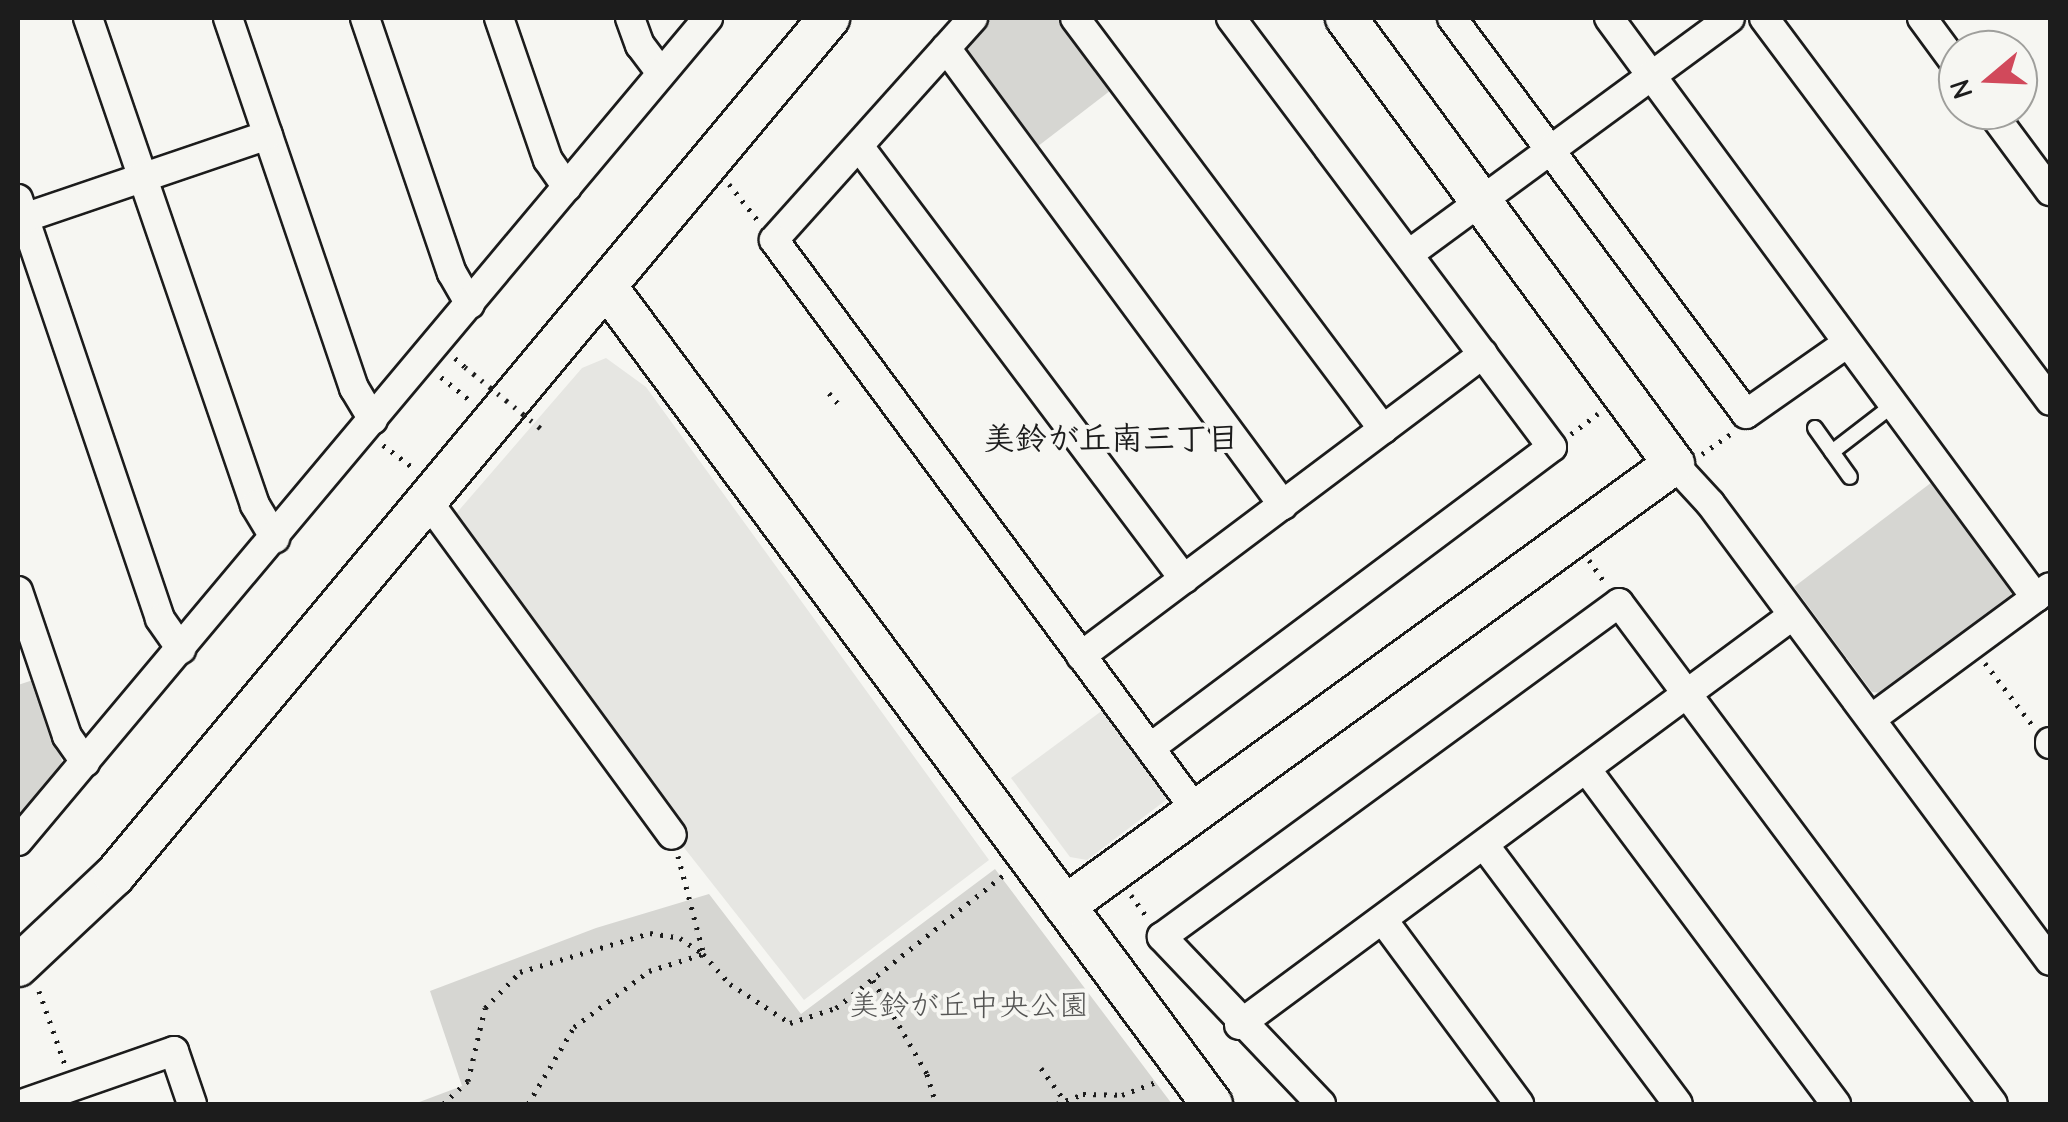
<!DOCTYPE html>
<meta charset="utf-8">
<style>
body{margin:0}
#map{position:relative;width:2068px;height:1122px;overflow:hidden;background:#f6f6f2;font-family:"Comic Neue","Klee One",sans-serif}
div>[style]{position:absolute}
.built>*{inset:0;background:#e6e6e2}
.green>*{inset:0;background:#d6d6d2}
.path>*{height:5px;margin-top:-2.5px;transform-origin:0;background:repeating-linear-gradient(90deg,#1c1c1c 0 2.5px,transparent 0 10.5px)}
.roads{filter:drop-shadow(2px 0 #1c1c1c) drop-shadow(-2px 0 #1c1c1c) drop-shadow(0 2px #1c1c1c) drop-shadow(0 -2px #1c1c1c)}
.lane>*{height:14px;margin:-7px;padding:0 7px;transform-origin:7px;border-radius:7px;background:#f6f6f2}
.street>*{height:28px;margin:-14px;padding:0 14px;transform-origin:14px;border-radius:14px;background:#f6f6f2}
.secondary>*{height:40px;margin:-20px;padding:0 20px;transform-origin:20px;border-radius:20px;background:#f6f6f2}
.path-bridge>*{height:5px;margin-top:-2.5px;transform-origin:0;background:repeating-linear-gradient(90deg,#1c1c1c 0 2.5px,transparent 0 10.5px)}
span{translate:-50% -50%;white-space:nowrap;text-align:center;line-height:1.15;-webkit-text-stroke:8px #f6f6f2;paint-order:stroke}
.park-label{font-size:30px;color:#545453}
.neighbourhood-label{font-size:32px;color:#1c1c1c;font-weight:700}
.frame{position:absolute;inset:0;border:20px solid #1c1c1c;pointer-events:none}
.north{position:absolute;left:1938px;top:30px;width:100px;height:100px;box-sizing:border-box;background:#f6f6f2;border:2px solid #9f9f9c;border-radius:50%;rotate:251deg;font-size:28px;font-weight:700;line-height:40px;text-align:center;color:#1c1c1c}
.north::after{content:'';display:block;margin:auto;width:35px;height:45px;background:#d1495b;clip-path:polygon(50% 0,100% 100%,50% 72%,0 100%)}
</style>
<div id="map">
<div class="built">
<div style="clip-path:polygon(606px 358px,646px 387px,989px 860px,804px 1000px,678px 840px,686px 832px,454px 516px,582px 368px)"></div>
<div style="clip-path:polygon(1107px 707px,1169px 791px,1166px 800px,1087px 860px,1070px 857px,1011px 778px)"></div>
</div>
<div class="green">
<div style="clip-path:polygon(988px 18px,1064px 18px,1115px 87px,1033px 150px,965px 59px,966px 42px)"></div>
<div style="clip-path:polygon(1936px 479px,2014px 582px,2010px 601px,1882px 693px,1872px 692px,1794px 587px)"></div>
<div style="clip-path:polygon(33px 680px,62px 761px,57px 779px,18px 824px,18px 685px)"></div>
<div style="clip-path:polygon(995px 869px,1172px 1104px,414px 1104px,462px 1086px,430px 991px,596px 928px,709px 894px,801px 1014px)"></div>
</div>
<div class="path">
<div style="left:729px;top:184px;width:48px;rotate:51.7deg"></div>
<div style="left:455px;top:358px;width:13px;rotate:42deg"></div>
<div style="left:441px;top:377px;width:38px;rotate:39deg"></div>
<div style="left:829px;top:393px;width:18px;rotate:49deg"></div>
<div style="left:1571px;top:434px;width:34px;rotate:-37deg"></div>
<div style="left:383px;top:445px;width:39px;rotate:37deg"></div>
<div style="left:1702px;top:454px;width:38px;rotate:-35deg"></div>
<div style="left:1589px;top:560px;width:29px;rotate:55deg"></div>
<div style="left:1985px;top:663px;width:79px;rotate:52.7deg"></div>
<div style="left:678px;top:856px;width:98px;rotate:75.3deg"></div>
<div style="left:1131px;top:895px;width:29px;rotate:54deg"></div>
<div style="left:873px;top:980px;width:108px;rotate:60.1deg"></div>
<div style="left:927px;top:1074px;width:31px;rotate:73deg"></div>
<div style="left:39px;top:991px;width:78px;rotate:70.6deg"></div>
<div style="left:1041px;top:1068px;width:41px;rotate:54deg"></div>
<div style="left:443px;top:1104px;width:34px;rotate:-43deg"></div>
<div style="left:468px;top:1081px;width:75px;rotate:-76.9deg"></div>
<div style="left:485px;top:1008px;width:50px;rotate:-45.8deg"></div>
<div style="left:520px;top:972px;width:136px;rotate:-16.7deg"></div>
<div style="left:650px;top:933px;width:30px;rotate:9deg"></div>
<div style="left:680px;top:938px;width:28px;rotate:35deg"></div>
<div style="left:528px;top:1104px;width:90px;rotate:-59.1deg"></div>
<div style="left:574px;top:1027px;width:94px;rotate:-36.7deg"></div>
<div style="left:649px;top:971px;width:57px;rotate:-17.5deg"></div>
<div style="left:703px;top:954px;width:40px;rotate:48deg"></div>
<div style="left:730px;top:984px;width:72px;rotate:33deg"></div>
<div style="left:790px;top:1023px;width:48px;rotate:-18.1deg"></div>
<div style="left:836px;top:1008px;width:216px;rotate:-38.4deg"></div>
<div style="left:1056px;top:1104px;width:29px;rotate:-20deg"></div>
<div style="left:1083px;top:1094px;width:39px;rotate:1deg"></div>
<div style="left:1122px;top:1095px;width:36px;rotate:-21deg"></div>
</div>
<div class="roads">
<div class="lane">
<div style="left:1815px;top:428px;width:60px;rotate:54.5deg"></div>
<div style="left:1832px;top:452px;width:77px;rotate:-37.6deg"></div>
</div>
<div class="street">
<div style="left:88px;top:18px;width:515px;rotate:71.07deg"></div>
<div style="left:255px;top:505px;width:39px;rotate:59deg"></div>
<div style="left:228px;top:18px;width:391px;rotate:71.2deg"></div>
<div style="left:354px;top:388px;width:37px;rotate:59deg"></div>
<div style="left:365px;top:18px;width:269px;rotate:71.2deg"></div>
<div style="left:452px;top:273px;width:36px;rotate:60deg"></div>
<div style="left:499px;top:18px;width:150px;rotate:71deg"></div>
<div style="left:548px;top:160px;width:33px;rotate:55deg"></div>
<div style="left:630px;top:18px;width:29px;rotate:70deg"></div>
<div style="left:640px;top:45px;width:35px;rotate:53deg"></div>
<div style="left:973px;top:18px;width:298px;rotate:131.9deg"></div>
<div style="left:774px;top:240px;width:708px;rotate:53.5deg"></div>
<div style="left:1075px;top:18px;width:514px;rotate:53.15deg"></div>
<div style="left:1452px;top:18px;width:493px;rotate:53.4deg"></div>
<div style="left:1746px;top:414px;width:122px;rotate:-35deg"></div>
<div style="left:1609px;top:18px;width:720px;rotate:53.64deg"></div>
<div style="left:1764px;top:18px;width:478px;rotate:53.2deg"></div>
<div style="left:1922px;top:18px;width:61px;rotate:53.7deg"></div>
<div style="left:946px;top:48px;width:568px;rotate:53.59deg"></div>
<div style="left:1990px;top:110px;width:101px;rotate:53.5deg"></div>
<div style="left:861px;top:149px;width:538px;rotate:53.09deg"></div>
<div style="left:18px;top:199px;width:443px;rotate:71.3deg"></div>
<div style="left:160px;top:619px;width:37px;rotate:55deg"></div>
<div style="left:18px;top:220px;width:264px;rotate:-18.8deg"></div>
<div style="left:1409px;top:254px;width:398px;rotate:-36.3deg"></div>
<div style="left:1674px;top:464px;width:53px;rotate:47.3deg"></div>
<div style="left:1710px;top:503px;width:570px;rotate:53.41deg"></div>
<div style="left:429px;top:503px;width:411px;rotate:53.8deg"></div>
<div style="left:18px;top:591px;width:153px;rotate:71.3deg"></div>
<div style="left:67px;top:736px;width:32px;rotate:55deg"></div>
<div style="left:1081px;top:656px;width:503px;rotate:-36.92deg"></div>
<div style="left:1871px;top:719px;width:222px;rotate:-36.4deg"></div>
<div style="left:2050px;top:742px;width:2px;rotate:90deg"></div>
<div style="left:1150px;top:748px;width:502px;rotate:-36.82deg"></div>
<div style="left:1552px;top:447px;width:536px;rotate:-126.81deg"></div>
<div style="left:1587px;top:770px;width:417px;rotate:53.3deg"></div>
<div style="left:18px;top:841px;width:1074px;rotate:-50.02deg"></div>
<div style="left:1485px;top:846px;width:322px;rotate:53.2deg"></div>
<div style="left:1383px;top:920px;width:229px;rotate:53.5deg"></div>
<div style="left:1239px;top:1025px;width:689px;rotate:-36.5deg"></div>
<div style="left:22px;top:1104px;width:161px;rotate:-19.2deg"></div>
<div style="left:174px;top:1051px;width:56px;rotate:71.2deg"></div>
<div style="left:1321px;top:1104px;width:231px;rotate:-133.6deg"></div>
<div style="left:1162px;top:937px;width:566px;rotate:-36.16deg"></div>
<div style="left:1619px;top:603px;width:625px;rotate:53.26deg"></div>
</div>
<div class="secondary">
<div style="left:606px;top:286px;width:1018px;rotate:53.47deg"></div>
<div style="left:1065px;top:906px;width:752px;rotate:-35.97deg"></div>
<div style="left:1674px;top:464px;width:554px;rotate:-126.33deg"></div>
<div style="left:18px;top:966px;width:132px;rotate:-43.2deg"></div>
<div style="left:114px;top:876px;width:1117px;rotate:-50.19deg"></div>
</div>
</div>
<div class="path-bridge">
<div style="left:465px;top:367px;width:102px;rotate:39deg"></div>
</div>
<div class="park-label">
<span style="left:969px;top:1006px">美鈴が丘中央公園</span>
</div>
<div class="neighbourhood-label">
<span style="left:1111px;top:439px">美鈴が丘南三丁目</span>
</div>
<div class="frame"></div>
<div class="north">N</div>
</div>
